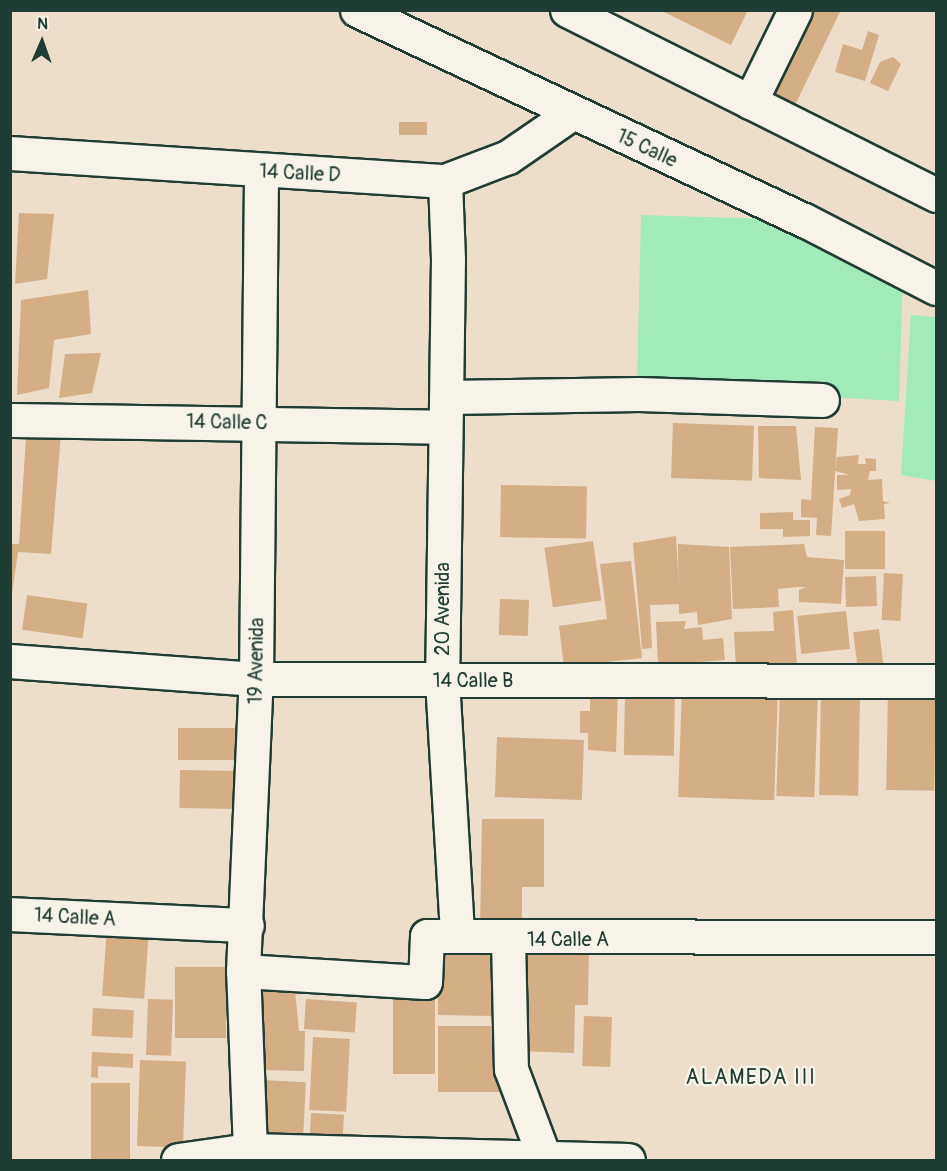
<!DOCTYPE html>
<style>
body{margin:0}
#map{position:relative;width:947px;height:1171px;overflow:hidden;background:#ecdeca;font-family:Pangolin,sans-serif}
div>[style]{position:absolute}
.green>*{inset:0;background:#a1eab9}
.building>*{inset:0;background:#d4ae85;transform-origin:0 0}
.roads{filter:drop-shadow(2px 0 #1f3d34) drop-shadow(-2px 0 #1f3d34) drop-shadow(0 2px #1f3d34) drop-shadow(0 -2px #1f3d34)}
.minor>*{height:33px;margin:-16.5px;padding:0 16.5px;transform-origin:16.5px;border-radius:16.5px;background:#f7f3e8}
span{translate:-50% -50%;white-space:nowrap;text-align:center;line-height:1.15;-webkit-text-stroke:5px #f7f3e8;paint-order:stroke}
.street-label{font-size:20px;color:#1f3d34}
.neighbourhood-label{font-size:21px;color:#1f3d34;letter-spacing:1.5px}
.frame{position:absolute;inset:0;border:12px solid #1f3d34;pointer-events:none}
.north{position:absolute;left:12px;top:12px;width:60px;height:60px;-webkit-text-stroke:4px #f7f3e8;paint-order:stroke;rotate:2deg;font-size:16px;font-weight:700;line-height:24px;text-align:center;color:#1f3d34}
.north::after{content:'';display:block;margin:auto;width:21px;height:27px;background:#1f3d34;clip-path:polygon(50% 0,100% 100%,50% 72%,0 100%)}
</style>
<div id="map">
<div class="green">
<div style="clip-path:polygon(641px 215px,804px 220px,903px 272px,899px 401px,637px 387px)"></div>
<div style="clip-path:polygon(911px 315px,936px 317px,936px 481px,901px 475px)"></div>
</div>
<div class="building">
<div style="clip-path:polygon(660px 10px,748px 10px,731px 45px)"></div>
<div style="clip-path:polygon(802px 10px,841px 10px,795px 105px,765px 90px)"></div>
<div style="clip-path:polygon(868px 31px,879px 35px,865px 81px,835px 72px,843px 44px,862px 50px)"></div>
<div style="clip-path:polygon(893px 57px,901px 64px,888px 91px,870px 83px,880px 62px)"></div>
<div style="left:427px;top:122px;width:13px;height:28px;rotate:90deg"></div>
<div style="clip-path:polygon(19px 213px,54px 214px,47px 279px,15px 284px)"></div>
<div style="clip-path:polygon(88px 290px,91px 334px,54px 340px,49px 388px,17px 395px,21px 300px)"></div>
<div style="clip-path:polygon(101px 353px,92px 393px,59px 398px,65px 354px)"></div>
<div style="clip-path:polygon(27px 423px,62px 423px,51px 554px,18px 552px,10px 606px,10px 544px,19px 544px)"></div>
<div style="left:673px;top:423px;width:81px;height:55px;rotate:2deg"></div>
<div style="clip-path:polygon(758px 426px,796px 426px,801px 480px,759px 478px)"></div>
<div style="clip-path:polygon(815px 427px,838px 428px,831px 536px,816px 535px,817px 518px,801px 517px,801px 499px,811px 500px)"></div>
<div style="clip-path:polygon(859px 455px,858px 464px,866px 464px,865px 458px,876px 459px,876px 471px,870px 471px,868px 480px,882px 479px,883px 501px,890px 503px,884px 504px,885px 519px,859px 521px,854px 504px,842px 508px,839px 499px,850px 495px,851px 489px,837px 490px,837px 475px,850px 475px,835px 471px,837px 457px)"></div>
<div style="left:501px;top:485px;width:86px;height:52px;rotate:1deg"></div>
<div style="clip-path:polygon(793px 512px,793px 520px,810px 520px,810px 536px,783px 537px,783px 529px,760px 529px,760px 513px)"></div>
<div style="left:845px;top:531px;width:40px;height:38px"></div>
<div style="clip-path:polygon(676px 536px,680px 604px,650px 605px,652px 648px,642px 649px,633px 543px)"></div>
<div style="left:593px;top:541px;width:60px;height:49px;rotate:82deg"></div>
<div style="clip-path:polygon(678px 544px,729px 547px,732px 619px,698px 625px,697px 612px,679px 614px)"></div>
<div style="clip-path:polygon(804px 544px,807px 557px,844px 560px,841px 604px,799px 602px,799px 590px,806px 587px,798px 587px,778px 589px,779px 607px,733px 609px,730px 547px)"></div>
<div style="clip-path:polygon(631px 561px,642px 658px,564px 667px,559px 626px,607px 619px,600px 564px)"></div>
<div style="left:884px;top:573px;width:19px;height:47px;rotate:3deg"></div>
<div style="left:876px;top:576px;width:30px;height:31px;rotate:88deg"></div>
<div style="left:27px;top:595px;width:61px;height:35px;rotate:8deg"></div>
<div style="left:500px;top:599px;width:29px;height:36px;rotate:2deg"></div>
<div style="clip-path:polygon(793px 610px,797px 666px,736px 669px,734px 632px,774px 631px,773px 612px)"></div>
<div style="left:846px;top:611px;width:38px;height:49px;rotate:84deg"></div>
<div style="clip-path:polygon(686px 621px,684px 629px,702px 627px,703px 640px,723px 638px,725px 660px,658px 665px,656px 622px)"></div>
<div style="left:879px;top:629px;width:35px;height:26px;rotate:83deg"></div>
<div style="clip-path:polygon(590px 687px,618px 688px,616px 752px,588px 750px,588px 733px,580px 733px,580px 711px,590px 711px)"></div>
<div style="left:682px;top:688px;width:96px;height:109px;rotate:2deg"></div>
<div style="left:888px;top:690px;width:48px;height:100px;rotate:1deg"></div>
<div style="left:625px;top:691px;width:50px;height:64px;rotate:1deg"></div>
<div style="left:780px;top:691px;width:38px;height:105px;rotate:2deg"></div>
<div style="left:821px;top:692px;width:39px;height:103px;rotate:1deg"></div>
<div style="left:178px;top:728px;width:58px;height:32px"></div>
<div style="left:497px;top:737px;width:87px;height:60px;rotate:2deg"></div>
<div style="left:180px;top:770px;width:60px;height:38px;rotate:1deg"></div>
<div style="clip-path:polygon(482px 819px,544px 819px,544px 887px,522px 887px,522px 929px,480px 929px)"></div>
<div style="left:107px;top:927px;width:42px;height:69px;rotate:4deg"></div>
<div style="left:439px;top:944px;width:55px;height:71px;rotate:1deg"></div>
<div style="clip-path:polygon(520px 945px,589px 946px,588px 1005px,575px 1005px,574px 1053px,517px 1051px)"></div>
<div style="left:175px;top:967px;width:51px;height:71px"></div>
<div style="left:393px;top:987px;width:42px;height:87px"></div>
<div style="clip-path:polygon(262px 989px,295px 990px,299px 1031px,305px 1031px,304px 1071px,259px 1070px)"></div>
<div style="left:148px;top:999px;width:25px;height:56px;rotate:2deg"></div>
<div style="left:306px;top:999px;width:51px;height:30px;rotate:4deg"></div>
<div style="left:93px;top:1008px;width:41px;height:28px;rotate:3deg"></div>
<div style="left:584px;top:1016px;width:28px;height:50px;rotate:2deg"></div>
<div style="left:501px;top:1026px;width:66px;height:63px;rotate:90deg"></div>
<div style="left:313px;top:1037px;width:37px;height:73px;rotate:3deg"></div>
<div style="clip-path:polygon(92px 1052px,133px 1054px,133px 1068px,98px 1066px,98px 1078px,91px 1077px)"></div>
<div style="left:140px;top:1060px;width:46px;height:86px;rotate:2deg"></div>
<div style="left:262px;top:1080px;width:44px;height:66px;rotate:3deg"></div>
<div style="left:91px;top:1083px;width:39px;height:77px"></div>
<div style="left:311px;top:1113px;width:33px;height:33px;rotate:3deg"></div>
</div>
<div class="roads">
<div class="minor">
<div style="left:357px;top:10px;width:494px;rotate:25.2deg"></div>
<div style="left:804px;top:220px;width:148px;rotate:27.3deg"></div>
<div style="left:567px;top:10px;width:413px;rotate:26.6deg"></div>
<div style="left:750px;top:102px;width:102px;rotate:-63.9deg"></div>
<div style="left:10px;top:153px;width:436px;rotate:3.7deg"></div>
<div style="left:445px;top:181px;width:67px;rotate:-20.9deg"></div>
<div style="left:508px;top:157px;width:78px;rotate:-34.5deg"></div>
<div style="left:445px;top:181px;width:78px;rotate:87.8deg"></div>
<div style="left:448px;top:259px;width:421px;rotate:90.8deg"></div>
<div style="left:442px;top:680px;width:255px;rotate:86.6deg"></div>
<div style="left:446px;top:397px;width:193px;rotate:-0.9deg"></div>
<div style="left:639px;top:394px;width:183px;rotate:1.9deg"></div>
<div style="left:10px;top:420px;width:433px;rotate:0.9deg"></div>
<div style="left:10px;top:661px;width:247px;rotate:4.2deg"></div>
<div style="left:256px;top:679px;width:680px;rotate:0.17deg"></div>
<div style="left:10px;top:914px;width:237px;rotate:2.7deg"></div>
<div style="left:508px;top:939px;width:130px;rotate:88.7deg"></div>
<div style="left:511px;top:1069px;width:94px;rotate:69.4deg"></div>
<div style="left:243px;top:971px;width:182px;rotate:3.5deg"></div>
<div style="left:425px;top:982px;width:46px;rotate:-87.5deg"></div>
<div style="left:427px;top:936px;width:509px;rotate:0.11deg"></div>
<div style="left:250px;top:1150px;width:179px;rotate:-92.2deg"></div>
<div style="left:243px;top:971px;width:292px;rotate:-87.5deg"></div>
<div style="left:256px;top:679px;width:507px;rotate:-89.43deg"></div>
<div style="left:178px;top:1160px;width:73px;rotate:-7.9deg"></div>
<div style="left:250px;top:1150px;width:378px;rotate:1.5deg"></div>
</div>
</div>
<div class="street-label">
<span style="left:647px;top:148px;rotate:25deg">15 Calle</span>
<span style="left:300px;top:173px;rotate:3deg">14 Calle D</span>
<span style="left:227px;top:422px;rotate:1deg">14 Calle C</span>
<span style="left:442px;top:609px;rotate:-90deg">20 Avenida</span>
<span style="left:256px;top:661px;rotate:-89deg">19 Avenida</span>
<span style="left:473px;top:680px">14 Calle B</span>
<span style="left:75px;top:917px;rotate:3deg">14 Calle A</span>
<span style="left:568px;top:939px">14 Calle A</span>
</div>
<div class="neighbourhood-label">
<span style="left:751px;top:1078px">ALAMEDA III</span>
</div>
<div class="frame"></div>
<div class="north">N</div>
</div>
